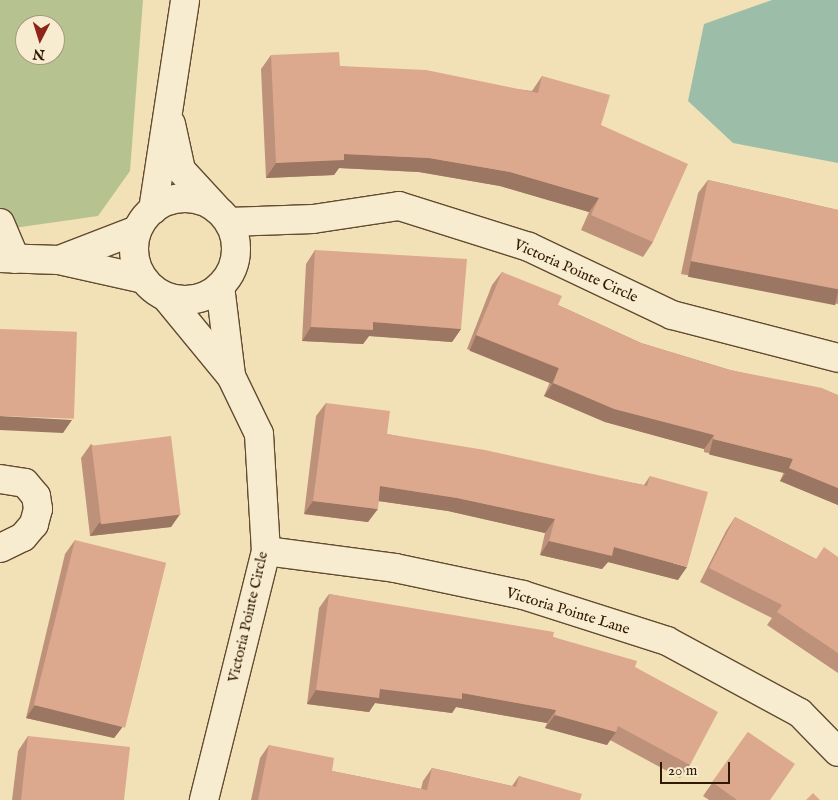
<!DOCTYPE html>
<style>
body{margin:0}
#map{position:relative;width:838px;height:800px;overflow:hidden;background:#f2e1b6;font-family:"IM FELL English",serif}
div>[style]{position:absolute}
.green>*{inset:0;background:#b6c391}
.water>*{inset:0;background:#9cbea8}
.roads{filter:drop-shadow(1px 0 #624b2f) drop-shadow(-1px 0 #624b2f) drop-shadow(0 1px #624b2f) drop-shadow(0 -1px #624b2f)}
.minor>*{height:28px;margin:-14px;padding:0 14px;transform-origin:14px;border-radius:14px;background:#f7ecd0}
.minor>.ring{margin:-14px;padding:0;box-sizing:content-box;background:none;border:28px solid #f7ecd0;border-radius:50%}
.wall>*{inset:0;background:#be917a}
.shaded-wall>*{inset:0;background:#9b7663;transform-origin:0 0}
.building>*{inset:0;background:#dda98e;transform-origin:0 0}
span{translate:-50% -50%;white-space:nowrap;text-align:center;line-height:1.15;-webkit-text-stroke:4px #f7ecd0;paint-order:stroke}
.street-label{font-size:15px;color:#321902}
.north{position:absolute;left:15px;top:15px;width:50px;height:50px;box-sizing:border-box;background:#f7ecd0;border:1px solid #a8987e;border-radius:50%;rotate:185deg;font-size:14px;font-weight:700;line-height:20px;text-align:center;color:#321902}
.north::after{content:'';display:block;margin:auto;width:18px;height:22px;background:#8f2418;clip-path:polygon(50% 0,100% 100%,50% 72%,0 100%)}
.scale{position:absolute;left:660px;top:762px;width:70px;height:22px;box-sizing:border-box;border:2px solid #321902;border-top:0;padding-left:6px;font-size:15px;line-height:18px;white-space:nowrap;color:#321902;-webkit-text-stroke:4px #f7ecd0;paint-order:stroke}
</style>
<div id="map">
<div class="green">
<div style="clip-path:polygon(evenodd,0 0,143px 0,130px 171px,98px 216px,0 230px,0 0,25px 25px,55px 25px,55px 55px,25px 55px,25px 25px)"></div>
</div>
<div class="water">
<div style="clip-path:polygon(772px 0,838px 0,838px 163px,733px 143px,688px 101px,704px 24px)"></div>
</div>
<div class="roads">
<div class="minor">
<div style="left:171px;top:124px;width:47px;rotate:77.7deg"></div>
<div style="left:181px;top:170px;width:50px;rotate:47.4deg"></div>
<div class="ring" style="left:134px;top:198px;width:74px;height:74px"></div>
<div style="left:153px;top:210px;width:212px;rotate:-81.3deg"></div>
<div style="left:229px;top:222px;width:84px;rotate:-2deg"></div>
<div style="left:313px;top:219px;width:87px;rotate:-8.6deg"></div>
<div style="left:399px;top:206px;width:136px;rotate:17.5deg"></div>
<div style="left:529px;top:247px;width:158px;rotate:25.4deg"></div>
<div style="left:672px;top:315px;width:171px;rotate:14.5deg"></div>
<div style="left:0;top:223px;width:39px;rotate:67deg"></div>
<div style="left:0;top:258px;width:59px;rotate:1.9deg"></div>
<div style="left:59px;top:260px;width:86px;rotate:12.7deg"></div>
<div style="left:59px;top:260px;width:84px;rotate:-21deg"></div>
<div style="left:220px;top:286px;width:90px;rotate:83deg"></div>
<div style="left:166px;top:297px;width:102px;rotate:50.6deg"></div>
<div style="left:231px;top:376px;width:64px;rotate:64.2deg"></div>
<div style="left:259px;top:434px;width:117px;rotate:86.6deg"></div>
<div style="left:266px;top:551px;width:257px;rotate:104deg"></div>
<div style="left:0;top:479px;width:25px;rotate:9deg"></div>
<div style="left:25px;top:483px;width:17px;rotate:50deg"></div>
<div style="left:36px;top:496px;width:13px;rotate:81deg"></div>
<div style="left:38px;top:509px;width:16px;rotate:105deg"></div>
<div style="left:34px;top:524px;width:17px;rotate:130deg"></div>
<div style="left:23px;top:537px;width:25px;rotate:154deg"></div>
<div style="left:266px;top:551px;width:130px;rotate:7.5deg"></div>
<div style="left:395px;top:568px;width:131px;rotate:11.9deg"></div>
<div style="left:523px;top:595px;width:151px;rotate:17.7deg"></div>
<div style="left:667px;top:641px;width:151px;rotate:28.4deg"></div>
<div style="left:800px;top:713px;width:54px;rotate:45.7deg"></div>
</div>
</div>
<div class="wall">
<div style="clip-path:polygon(271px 55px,340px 66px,532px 91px,542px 76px,601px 125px,653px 242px,643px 257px,581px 230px,589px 212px,500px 186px,419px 172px,339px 168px,334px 175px,266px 178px,261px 69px)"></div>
<div style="clip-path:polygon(708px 180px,838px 210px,838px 304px,681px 274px,698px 193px)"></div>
<div style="clip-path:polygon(315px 250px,461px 329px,452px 342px,369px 336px,363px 344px,302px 341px,306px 264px)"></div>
<div style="clip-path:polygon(502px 272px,558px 305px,641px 343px,730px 370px,838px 395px,838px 505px,780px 481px,784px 472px,704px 452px,704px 449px,605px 422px,544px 396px,550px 382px,467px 349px,492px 285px)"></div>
<div style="clip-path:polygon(326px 403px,387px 434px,644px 485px,650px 476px,678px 580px,608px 562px,602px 569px,540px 555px,545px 533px,448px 511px,379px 501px,368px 522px,304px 514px,316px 416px)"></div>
<div style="clip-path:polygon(91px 444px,180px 514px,171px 527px,90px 536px,81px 458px)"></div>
<div style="clip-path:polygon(735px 517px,816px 559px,838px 557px,838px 673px,767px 625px,772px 618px,700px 582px,726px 531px)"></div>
<div style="clip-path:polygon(75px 540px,124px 725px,114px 738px,26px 718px,65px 554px)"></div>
<div style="clip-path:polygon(329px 594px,553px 637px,635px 667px,690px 765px,680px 778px,610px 740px,607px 745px,545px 728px,547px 723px,456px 707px,452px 713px,375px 703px,369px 712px,307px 704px,319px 608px)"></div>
<div style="clip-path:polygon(748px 732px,770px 800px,709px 800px,703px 796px)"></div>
<div style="clip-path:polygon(28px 736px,124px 800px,12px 800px,18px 751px)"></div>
<div style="clip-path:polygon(269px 745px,332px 771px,421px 789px,423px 781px,432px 768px,512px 786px,519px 776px,580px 800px,251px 800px,260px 758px)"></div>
</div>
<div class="shaded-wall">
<div style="clip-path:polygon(344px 154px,429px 158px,510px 172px,599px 198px,589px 212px,500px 186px,419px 172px,339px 168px,334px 175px,266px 178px,276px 163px)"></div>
<div style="left:691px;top:261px;width:150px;height:16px;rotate:11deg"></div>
<div style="clip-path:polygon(373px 322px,461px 329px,452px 342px,369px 336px,363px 344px,302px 341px,311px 327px)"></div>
<div style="left:476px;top:335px;width:89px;height:17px;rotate:22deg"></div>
<div style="clip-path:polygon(553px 383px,714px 435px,704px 449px,605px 422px,544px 396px)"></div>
<div style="clip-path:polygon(0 416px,72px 420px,63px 433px,0 430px)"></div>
<div style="left:713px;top:439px;width:82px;height:16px;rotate:14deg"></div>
<div style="clip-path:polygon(789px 468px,838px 488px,838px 505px,780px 481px)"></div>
<div style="clip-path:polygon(380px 486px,457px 498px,555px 519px,545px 533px,448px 511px,371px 500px)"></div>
<div style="clip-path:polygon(313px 501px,378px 509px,368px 522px,304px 514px)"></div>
<div style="clip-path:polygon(180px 514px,171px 527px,90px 536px,99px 523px)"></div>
<div style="clip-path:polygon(549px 541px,614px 547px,687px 567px,678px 580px,608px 562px,602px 569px,540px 555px)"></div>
<div style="clip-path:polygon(380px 689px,462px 693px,556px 710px,547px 723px,456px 707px,452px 713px,375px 703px,369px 712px,307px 704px,316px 690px)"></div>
<div style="clip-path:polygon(35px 705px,124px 725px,114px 738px,26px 718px)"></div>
<div style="clip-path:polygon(555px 715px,616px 732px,607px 745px,545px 728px)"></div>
</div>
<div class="building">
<div style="clip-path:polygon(339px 52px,340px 66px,426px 70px,538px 93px,542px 76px,610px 95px,601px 125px,688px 164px,653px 242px,591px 215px,599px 198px,510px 172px,429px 158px,344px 154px,344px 160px,276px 163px,271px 55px)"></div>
<div style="clip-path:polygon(708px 180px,838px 210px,838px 289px,691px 261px)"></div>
<div style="clip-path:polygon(315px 250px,467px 259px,461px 329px,373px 322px,373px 330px,311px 327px)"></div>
<div style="clip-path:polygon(502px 272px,562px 296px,558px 305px,641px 343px,730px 370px,822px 388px,838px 395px,838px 488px,789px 468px,793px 459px,713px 439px,714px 435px,614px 409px,553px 383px,559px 368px,476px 335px)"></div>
<div style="left:0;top:329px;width:77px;height:87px;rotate:2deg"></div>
<div style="clip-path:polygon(326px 403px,390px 411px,387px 434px,485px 450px,647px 486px,650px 476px,708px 492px,687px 567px,614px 547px,612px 556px,549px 541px,555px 519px,457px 498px,380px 486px,378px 509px,313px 501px)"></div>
<div style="left:171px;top:436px;width:79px;height:80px;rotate:83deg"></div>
<div style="clip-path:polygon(735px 517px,816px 559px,824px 547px,838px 557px,838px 653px,777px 612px,782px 605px,709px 568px)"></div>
<div style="left:75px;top:540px;width:94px;height:170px;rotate:14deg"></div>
<div style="clip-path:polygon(329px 594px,554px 632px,553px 637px,637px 661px,635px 667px,718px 712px,690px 765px,618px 726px,616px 732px,555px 715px,556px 710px,462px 693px,462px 699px,380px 689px,379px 698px,316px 690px)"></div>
<div style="clip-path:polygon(748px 732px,795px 764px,770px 800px,737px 800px,712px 782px)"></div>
<div style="clip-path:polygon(28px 736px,130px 747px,124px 800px,21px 800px)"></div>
<div style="clip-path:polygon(269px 745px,334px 758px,332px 771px,427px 790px,432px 768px,516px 787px,519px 776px,582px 794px,580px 800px,258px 800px)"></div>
<div style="clip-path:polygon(813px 793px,820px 800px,806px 800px)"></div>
</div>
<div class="street-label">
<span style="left:576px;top:271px;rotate:24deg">Victoria Pointe Circle</span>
<span style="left:568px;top:611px;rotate:17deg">Victoria Pointe Lane</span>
<span style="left:248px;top:617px;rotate:-77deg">Victoria Pointe Circle</span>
</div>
<div class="north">N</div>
<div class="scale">20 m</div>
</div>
